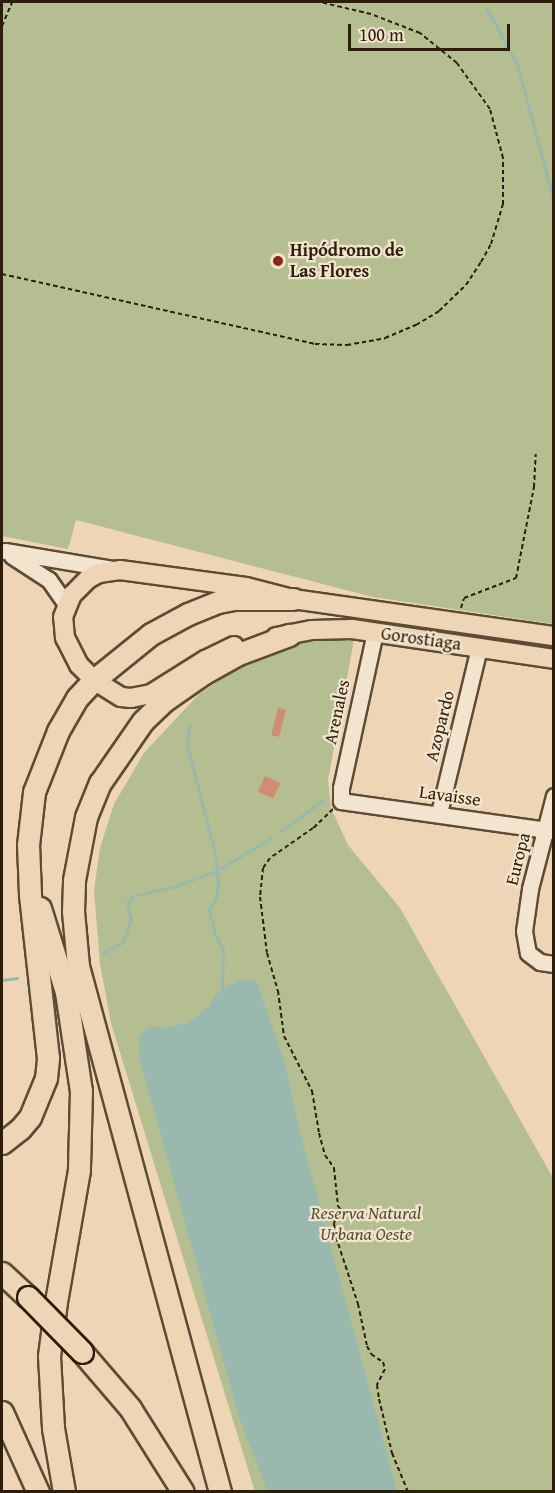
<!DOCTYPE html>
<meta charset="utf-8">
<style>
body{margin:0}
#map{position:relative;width:555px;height:1493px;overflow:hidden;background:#edd5b5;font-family:"Gentium Book Plus",serif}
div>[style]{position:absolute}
.green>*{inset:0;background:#b4be90}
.water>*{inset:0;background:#99b9ae}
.stream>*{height:3px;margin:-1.5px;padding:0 1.5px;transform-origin:1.5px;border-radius:1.5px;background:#99b9ae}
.building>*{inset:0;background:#d28c70;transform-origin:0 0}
.path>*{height:2px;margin-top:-1px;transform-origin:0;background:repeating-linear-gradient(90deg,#2c1e0a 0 4.5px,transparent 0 7.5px)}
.roads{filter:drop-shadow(2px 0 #5c4c35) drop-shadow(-2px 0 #5c4c35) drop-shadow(0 2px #5c4c35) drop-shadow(0 -2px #5c4c35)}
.minor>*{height:15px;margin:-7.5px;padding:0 7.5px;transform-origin:7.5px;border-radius:7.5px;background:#f3e4cf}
.major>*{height:18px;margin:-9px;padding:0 9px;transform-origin:9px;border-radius:9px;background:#edd5b5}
.highway>*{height:21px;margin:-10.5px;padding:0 10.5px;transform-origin:10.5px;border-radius:10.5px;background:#edd5b5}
.bridges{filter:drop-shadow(2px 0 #2c1e0a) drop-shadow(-2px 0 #2c1e0a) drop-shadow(0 2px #2c1e0a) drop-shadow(0 -2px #2c1e0a)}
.highway-bridge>*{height:21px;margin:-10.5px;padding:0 10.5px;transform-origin:10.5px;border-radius:10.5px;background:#edd5b5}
.dots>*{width:16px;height:16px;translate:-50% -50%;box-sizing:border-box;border:3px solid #f3e4cf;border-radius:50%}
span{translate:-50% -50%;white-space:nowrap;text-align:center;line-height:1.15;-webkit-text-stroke:4.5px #f3e4cf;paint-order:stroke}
.poi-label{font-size:18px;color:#2c1e0a;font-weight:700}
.left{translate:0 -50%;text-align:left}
.street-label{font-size:18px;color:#2c1e0a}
.park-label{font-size:18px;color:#554e32;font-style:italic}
.frame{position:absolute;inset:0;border:3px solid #2c1e0a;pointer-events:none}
.scale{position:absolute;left:348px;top:24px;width:162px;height:27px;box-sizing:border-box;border:3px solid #2c1e0a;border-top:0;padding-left:8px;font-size:18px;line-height:21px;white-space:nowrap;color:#2c1e0a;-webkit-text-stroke:4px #f3e4cf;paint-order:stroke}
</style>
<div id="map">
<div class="green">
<div style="clip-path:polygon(2px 2px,553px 2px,553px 624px,373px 597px,76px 520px,68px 549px,2px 536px)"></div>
<div style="clip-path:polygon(330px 639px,354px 640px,328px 780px,331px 808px,348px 845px,400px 908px,553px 1178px,553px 1491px,255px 1492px,111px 1023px,100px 964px,94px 891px,100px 848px,114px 804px,144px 753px,199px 694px,233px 671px,263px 655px,302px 643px)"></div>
</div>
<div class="water">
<div style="clip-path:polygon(256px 980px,285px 1063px,300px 1132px,397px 1491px,267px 1491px,238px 1414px,139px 1057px,139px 1037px,150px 1026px,166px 1028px,187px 1023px,209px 1007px,215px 995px,237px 981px)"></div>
</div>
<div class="stream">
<div style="left:487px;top:9px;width:63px;rotate:61.4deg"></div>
<div style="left:517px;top:64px;width:143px;rotate:75deg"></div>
<div style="left:189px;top:725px;width:20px;rotate:96deg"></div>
<div style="left:187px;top:745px;width:116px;rotate:75.5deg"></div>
<div style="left:216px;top:857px;width:27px;rotate:86deg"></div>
<div style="left:218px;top:884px;width:15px;rotate:98deg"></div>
<div style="left:216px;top:899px;width:12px;rotate:125deg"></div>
<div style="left:209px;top:909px;width:27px;rotate:77deg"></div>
<div style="left:215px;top:935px;width:16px;rotate:60deg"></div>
<div style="left:223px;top:949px;width:41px;rotate:91.4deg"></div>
<div style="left:280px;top:832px;width:54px;rotate:-36.7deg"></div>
<div style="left:104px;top:952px;width:20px;rotate:-27deg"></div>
<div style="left:122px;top:943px;width:26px;rotate:-69deg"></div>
<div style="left:131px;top:919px;width:16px;rotate:-105deg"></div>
<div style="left:127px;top:904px;width:10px;rotate:-53deg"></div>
<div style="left:133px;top:896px;width:44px;rotate:-13.1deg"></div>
<div style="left:176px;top:886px;width:43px;rotate:-20.6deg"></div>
<div style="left:216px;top:871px;width:64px;rotate:-31deg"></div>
<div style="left:2px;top:980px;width:15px;rotate:-8deg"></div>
</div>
<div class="building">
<div style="left:278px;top:708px;width:8px;height:28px;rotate:14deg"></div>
<div style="left:265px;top:776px;width:17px;height:17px;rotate:25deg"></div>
</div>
<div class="path">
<div style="left:2px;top:26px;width:26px;rotate:-67deg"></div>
<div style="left:2px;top:274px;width:321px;rotate:12.6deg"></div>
<div style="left:315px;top:344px;width:32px;rotate:2deg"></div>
<div style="left:347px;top:345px;width:39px;rotate:-10deg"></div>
<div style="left:385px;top:338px;width:34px;rotate:-23deg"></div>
<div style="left:416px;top:325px;width:27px;rotate:-31deg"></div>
<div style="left:439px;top:311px;width:37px;rotate:-44deg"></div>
<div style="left:466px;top:285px;width:27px;rotate:-57deg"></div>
<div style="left:481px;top:262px;width:21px;rotate:-61deg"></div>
<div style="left:491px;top:244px;width:42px;rotate:-73.3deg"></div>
<div style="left:503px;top:204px;width:46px;rotate:-90deg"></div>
<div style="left:503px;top:158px;width:51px;rotate:-104.9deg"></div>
<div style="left:490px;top:109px;width:57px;rotate:-125.7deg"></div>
<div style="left:457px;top:63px;width:48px;rotate:-141deg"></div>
<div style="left:420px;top:33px;width:53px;rotate:-158.8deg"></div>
<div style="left:371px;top:14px;width:52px;rotate:-166.8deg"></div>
<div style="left:461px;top:608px;width:10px;rotate:-73deg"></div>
<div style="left:464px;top:598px;width:56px;rotate:-21deg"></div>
<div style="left:516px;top:578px;width:93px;rotate:-78.8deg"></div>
<div style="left:534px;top:487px;width:33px;rotate:-87deg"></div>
<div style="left:333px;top:809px;width:28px;rotate:136deg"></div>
<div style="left:313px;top:828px;width:52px;rotate:145.1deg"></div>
<div style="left:270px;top:858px;width:12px;rotate:125deg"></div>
<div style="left:263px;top:868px;width:29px;rotate:96deg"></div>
<div style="left:260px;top:897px;width:56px;rotate:82.9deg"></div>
<div style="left:267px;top:953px;width:40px;rotate:74deg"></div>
<div style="left:278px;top:991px;width:45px;rotate:82.4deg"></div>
<div style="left:284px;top:1036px;width:62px;rotate:63deg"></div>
<div style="left:312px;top:1091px;width:43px;rotate:80.5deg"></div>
<div style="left:319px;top:1133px;width:23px;rotate:75deg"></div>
<div style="left:325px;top:1155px;width:16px;rotate:55deg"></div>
<div style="left:334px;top:1168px;width:38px;rotate:84deg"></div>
<div style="left:338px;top:1206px;width:9px;rotate:54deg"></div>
<div style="left:343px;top:1213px;width:6px;rotate:108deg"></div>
<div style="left:341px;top:1219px;width:6px;rotate:171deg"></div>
<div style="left:335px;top:1220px;width:4px;rotate:104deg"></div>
<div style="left:334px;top:1224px;width:13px;rotate:81deg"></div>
<div style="left:336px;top:1237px;width:71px;rotate:71.8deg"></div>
<div style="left:358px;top:1304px;width:43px;rotate:77.9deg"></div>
<div style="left:367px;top:1346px;width:9px;rotate:63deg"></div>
<div style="left:371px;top:1354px;width:14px;rotate:34deg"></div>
<div style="left:383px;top:1362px;width:7px;rotate:74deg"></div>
<div style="left:385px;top:1369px;width:18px;rotate:117deg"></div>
<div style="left:377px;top:1385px;width:14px;rotate:82deg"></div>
<div style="left:379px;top:1399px;width:56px;rotate:76.5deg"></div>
<div style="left:392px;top:1453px;width:42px;rotate:67.7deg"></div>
</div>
<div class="roads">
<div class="minor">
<div style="left:5px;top:551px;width:109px;rotate:9.5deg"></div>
<div style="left:12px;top:556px;width:44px;rotate:33deg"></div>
<div style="left:49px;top:580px;width:32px;rotate:55deg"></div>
<div style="left:375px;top:632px;width:160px;rotate:102.3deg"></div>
<div style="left:341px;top:788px;width:13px;rotate:90deg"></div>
<div style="left:341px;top:801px;width:215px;rotate:8deg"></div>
<div style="left:554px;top:796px;width:96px;rotate:104.5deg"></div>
<div style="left:530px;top:889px;width:42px;rotate:98.1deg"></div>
<div style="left:524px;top:931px;width:22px;rotate:80deg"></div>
<div style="left:528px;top:953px;width:15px;rotate:37deg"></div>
<div style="left:540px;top:962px;width:14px;rotate:8deg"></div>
<div style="left:439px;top:813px;width:170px;rotate:-76.4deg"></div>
</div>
<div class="major">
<div style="left:276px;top:637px;width:37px;rotate:-11deg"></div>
<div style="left:312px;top:630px;width:40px;rotate:-1.4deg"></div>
<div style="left:352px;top:629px;width:204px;rotate:8.4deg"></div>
<div style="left:234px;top:646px;width:32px;rotate:154deg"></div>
<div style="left:205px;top:660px;width:64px;rotate:147.8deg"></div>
<div style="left:151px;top:694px;width:20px;rotate:169deg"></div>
<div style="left:131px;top:698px;width:10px;rotate:-174deg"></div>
<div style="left:121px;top:697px;width:32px;rotate:-148deg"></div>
<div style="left:94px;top:680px;width:21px;rotate:-135deg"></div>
<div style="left:79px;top:665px;width:30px;rotate:-117deg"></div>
<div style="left:65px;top:638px;width:21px;rotate:-95deg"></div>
<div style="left:63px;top:617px;width:24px;rotate:-68deg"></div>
<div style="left:72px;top:595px;width:23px;rotate:-45deg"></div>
<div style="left:88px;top:579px;width:13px;rotate:-29deg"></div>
<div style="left:99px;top:573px;width:21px;rotate:-8deg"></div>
<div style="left:120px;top:570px;width:127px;rotate:7.7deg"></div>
<div style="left:246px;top:587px;width:49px;rotate:14.3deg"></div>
<div style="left:293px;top:599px;width:264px;rotate:8.1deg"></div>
</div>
<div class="highway">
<div style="left:40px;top:908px;width:88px;rotate:72.8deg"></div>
<div style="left:66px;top:992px;width:100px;rotate:81.4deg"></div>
<div style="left:81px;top:1091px;width:79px;rotate:91.5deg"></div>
<div style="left:79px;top:1170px;width:134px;rotate:99.9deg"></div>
<div style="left:56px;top:1302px;width:54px;rotate:97.4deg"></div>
<div style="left:49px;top:1356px;width:72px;rotate:86.8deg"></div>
<div style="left:53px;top:1428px;width:65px;rotate:80.2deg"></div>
<div style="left:2px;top:1143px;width:23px;rotate:-38deg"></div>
<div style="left:20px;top:1129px;width:16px;rotate:-50deg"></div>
<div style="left:30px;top:1117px;width:42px;rotate:-67.7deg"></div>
<div style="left:46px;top:1078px;width:20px;rotate:-84deg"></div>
<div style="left:48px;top:1058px;width:165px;rotate:-96.3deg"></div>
<div style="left:30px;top:894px;width:49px;rotate:-92.3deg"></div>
<div style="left:28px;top:845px;width:53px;rotate:-83.5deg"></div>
<div style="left:34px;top:792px;width:66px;rotate:-68.5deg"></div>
<div style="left:58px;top:731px;width:38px;rotate:-60deg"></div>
<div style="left:77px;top:698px;width:25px;rotate:-47deg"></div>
<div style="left:94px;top:680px;width:73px;rotate:-38.9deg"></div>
<div style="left:151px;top:634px;width:42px;rotate:-28.4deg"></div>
<div style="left:188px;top:614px;width:32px;rotate:-22deg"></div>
<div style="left:218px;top:602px;width:16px;rotate:-11deg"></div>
<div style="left:234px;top:599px;width:59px"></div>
<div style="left:2px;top:1273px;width:35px;rotate:43deg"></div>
<div style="left:82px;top:1352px;width:74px;rotate:49.4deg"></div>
<div style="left:130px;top:1408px;width:99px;rotate:57.8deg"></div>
<div style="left:2px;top:1412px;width:88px;rotate:65.8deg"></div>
<div style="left:220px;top:1492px;width:545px;rotate:-105.11deg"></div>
<div style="left:78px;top:966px;width:55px;rotate:-95.2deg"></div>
<div style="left:73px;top:911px;width:31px;rotate:-88deg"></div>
<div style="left:74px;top:880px;width:64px;rotate:-79.2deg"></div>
<div style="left:86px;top:817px;width:37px;rotate:-68deg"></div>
<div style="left:100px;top:783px;width:75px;rotate:-55.3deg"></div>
<div style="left:143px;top:721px;width:29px;rotate:-44deg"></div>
<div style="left:164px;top:701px;width:49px;rotate:-35deg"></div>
<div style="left:204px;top:673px;width:37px;rotate:-29deg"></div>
<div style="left:236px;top:655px;width:57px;rotate:-20.7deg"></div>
</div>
</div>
<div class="bridges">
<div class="highway-bridge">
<div style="left:28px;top:1297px;width:77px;rotate:45.5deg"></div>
</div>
</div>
<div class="dots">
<div style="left:278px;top:261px;background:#8f2418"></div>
</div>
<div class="poi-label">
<span class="left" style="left:290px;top:261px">Hipódromo de<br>Las Flores</span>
</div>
<div class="street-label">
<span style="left:421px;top:639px;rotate:8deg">Gorostiaga</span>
<span style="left:337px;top:712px;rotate:-78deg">Arenales</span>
<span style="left:440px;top:726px;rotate:-76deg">Azopardo</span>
<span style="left:450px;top:796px;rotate:8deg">Lavaisse</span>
<span style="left:518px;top:859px;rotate:-76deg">Europa</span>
</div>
<div class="park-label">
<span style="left:366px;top:1224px">Reserva Natural<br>Urbana Oeste</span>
</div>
<div class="frame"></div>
<div class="scale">100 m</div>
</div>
